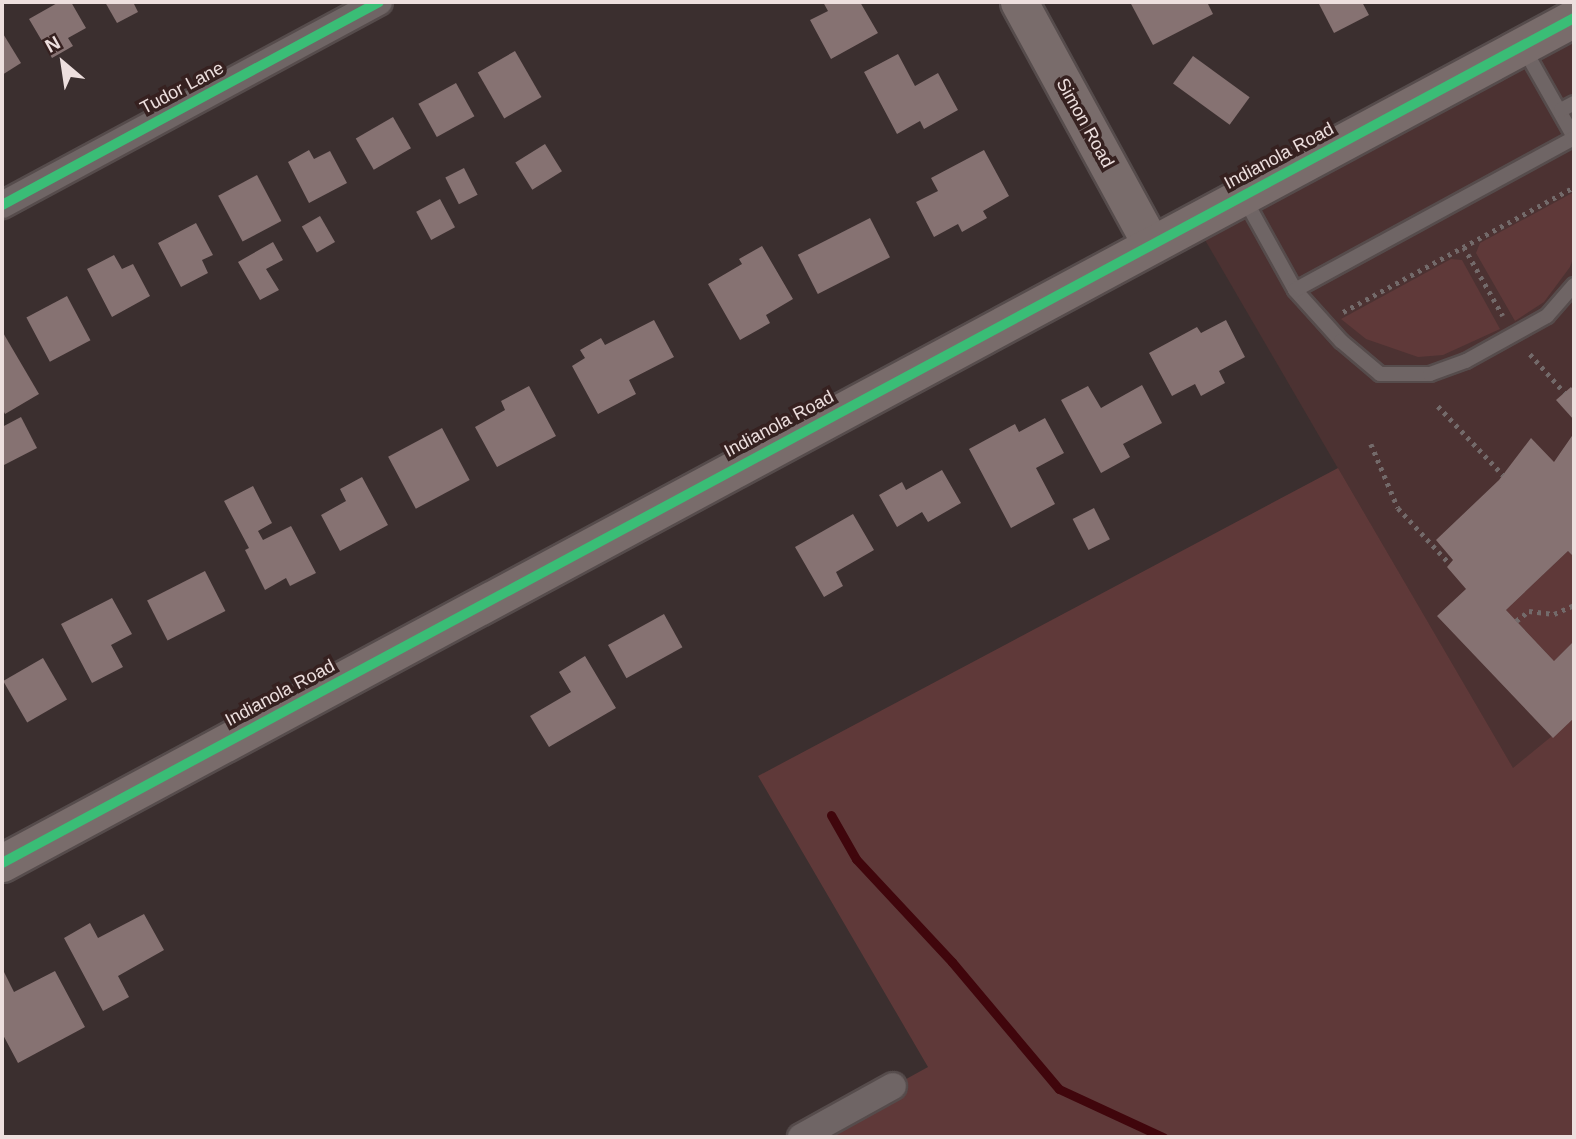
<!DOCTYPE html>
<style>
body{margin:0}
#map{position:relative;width:1576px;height:1139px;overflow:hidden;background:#3b2f2f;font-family:Helvetica,sans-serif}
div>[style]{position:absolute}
.built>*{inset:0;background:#4c3232}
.green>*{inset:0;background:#5f3939}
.stream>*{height:9px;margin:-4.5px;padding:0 4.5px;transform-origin:4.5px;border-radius:4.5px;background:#40060c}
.building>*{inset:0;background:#867272;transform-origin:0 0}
.path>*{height:4.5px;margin-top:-2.25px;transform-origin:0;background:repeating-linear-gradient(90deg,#736a6a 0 3.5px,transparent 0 8.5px)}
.roads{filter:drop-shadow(2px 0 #564c4c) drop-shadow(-2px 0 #564c4c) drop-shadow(0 2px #564c4c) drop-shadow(0 -2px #564c4c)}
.lane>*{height:14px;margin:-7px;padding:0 7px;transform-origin:7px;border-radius:7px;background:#6f6565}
.street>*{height:26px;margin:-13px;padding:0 13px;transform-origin:13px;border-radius:13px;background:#6f6565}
.secondary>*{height:37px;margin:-18.5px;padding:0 18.5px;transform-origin:18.5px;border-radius:18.5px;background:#796c6b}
.cycleway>*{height:10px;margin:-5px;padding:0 5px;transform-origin:5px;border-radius:5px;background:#3abd76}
span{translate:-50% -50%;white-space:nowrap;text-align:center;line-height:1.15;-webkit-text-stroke:7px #362120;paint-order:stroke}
.street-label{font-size:18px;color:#eddfde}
.frame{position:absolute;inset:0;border:4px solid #eddfde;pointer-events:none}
.north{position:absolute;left:28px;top:28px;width:70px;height:70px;-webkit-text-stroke:5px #362120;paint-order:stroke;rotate:331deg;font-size:19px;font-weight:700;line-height:28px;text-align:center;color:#eddfde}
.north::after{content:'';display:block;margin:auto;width:24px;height:32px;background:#eddfde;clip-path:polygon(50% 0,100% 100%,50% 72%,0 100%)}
</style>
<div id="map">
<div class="built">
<div style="clip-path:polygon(1574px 18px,1574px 874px,1194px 221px)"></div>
</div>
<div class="green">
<div style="clip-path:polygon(1574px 192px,1574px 256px,1570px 267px,1544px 302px,1515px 321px,1476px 253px,1480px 243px)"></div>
<div style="clip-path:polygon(1451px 259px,1462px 260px,1500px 329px,1443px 355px,1418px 357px,1366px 339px,1341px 319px)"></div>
<div style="clip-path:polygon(1338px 468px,1513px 768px,1574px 718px,1574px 1137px,801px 1137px,928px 1067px,758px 776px)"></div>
<div style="clip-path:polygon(1568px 551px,1574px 557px,1574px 641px,1554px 661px,1506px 610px)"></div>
</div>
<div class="stream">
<div style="left:831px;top:815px;width:51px;rotate:60.4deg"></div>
<div style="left:856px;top:859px;width:141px;rotate:47deg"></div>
<div style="left:952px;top:962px;width:166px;rotate:49.9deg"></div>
<div style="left:1059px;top:1089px;width:115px;rotate:24.8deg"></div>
</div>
<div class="building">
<div style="clip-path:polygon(59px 2px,71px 2px,86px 28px,68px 38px,73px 46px,52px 58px,29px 19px)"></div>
<div style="clip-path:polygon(105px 2px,133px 2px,138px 12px,117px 23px)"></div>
<div style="clip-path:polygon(823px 2px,860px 2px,878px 33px,831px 59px,810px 20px,828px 11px)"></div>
<div style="clip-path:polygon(1130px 2px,1207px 2px,1213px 14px,1153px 45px)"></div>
<div style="clip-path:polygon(1318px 2px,1362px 2px,1369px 15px,1334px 33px)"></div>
<div style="clip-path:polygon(2px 32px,21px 63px,2px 75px)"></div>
<div style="left:515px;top:51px;width:53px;height:43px;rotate:60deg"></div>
<div style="clip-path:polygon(898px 54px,915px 86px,938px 73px,958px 110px,924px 129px,920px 121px,897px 134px,864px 72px)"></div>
<div style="left:1193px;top:56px;width:70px;height:34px;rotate:36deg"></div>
<div style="left:456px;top:83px;width:38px;height:43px;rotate:61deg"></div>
<div style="left:393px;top:117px;width:36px;height:43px;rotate:60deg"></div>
<div style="left:545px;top:144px;width:32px;height:35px;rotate:58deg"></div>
<div style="clip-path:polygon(309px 150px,314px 159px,330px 151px,347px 183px,309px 203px,288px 162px)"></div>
<div style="clip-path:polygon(984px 150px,1009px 196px,983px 211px,987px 218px,962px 232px,958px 224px,934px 237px,916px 202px,938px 191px,931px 178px)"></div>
<div style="left:464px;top:168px;width:30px;height:21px;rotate:63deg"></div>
<div style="left:257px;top:175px;width:52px;height:44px;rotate:62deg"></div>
<div style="left:440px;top:199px;width:32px;height:27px;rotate:62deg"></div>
<div style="left:320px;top:216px;width:30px;height:21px;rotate:60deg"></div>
<div style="left:870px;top:218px;width:44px;height:81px;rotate:63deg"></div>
<div style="clip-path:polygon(196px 223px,213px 255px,202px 260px,208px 273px,181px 287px,158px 243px)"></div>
<div style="clip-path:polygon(273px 242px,283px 260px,266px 269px,279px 290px,260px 300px,238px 262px)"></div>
<div style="clip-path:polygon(762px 246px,793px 299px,766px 315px,770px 323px,740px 340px,708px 284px,742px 264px,739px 259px)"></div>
<div style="clip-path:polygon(114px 255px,122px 269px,133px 264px,150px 296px,112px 317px,87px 269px)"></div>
<div style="left:67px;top:296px;width:50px;height:46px;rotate:62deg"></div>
<div style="clip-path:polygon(654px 320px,674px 357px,629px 380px,636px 394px,598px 414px,572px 366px,585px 358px,580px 350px,601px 338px,605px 345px)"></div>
<div style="clip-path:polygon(1226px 320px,1245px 357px,1219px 371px,1225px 383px,1201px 396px,1195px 384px,1172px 396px,1149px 353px,1197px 327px,1201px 333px)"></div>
<div style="clip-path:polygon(2px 331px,39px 394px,5px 414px,2px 408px)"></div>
<div style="clip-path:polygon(1142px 385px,1162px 423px,1123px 444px,1130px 457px,1101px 473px,1061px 400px,1088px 386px,1101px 408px)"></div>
<div style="clip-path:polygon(529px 386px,556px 436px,497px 467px,475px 427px,505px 410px,501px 401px)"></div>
<div style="clip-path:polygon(1571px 387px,1574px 391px,1574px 420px,1556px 400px)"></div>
<div style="clip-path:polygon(21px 417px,37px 448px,4px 465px,2px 427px)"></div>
<div style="clip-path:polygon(1045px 418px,1064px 453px,1036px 468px,1055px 504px,1011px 528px,969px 449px,1015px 424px,1019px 432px)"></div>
<div style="left:442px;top:428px;width:59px;height:61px;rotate:62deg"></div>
<div style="clip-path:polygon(1574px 433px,1574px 557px,1568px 551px,1506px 610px,1554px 661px,1574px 641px,1574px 718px,1553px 738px,1437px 616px,1466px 589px,1447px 567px,1453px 560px,1436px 540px,1499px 480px,1531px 438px,1554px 462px)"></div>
<div style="clip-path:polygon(942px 470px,961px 503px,928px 522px,922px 512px,897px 527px,879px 495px,902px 482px,906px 490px)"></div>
<div style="clip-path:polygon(362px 477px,388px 525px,340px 551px,321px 515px,346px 501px,340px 489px)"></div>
<div style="clip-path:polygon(253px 486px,272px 523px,258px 531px,263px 540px,291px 526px,316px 573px,290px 586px,286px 578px,265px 590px,245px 550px,249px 548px,224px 501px)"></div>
<div style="left:1094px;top:508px;width:35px;height:24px;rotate:63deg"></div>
<div style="clip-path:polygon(853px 514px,874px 550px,836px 572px,843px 586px,824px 597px,795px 547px)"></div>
<div style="left:205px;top:571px;width:45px;height:65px;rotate:63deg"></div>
<div style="clip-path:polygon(112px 598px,132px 634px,111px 645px,123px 667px,92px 683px,61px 624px)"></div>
<div style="left:664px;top:614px;width:38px;height:64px;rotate:61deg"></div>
<div style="clip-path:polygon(585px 656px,616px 708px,549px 747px,530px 716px,571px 692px,559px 672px)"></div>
<div style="left:43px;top:658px;width:48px;height:46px;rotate:60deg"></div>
<div style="clip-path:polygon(144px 914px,164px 950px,118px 976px,129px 997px,103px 1011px,64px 938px,90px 923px,98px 938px)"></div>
<div style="clip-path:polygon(2px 968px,14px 992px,55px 971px,85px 1027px,18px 1063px,2px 1033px)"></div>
</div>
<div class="path">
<div style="left:1464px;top:247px;width:79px;rotate:60.5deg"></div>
<div style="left:1343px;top:312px;width:263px;rotate:-28.4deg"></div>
<div style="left:1530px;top:354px;width:52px;rotate:48.1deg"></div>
<div style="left:1438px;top:406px;width:95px;rotate:46.7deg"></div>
<div style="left:1371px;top:444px;width:69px;rotate:67.1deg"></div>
<div style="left:1398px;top:508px;width:76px;rotate:47.1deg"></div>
<div style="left:1516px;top:621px;width:16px;rotate:-38deg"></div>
<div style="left:1529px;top:611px;width:25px;rotate:7deg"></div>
<div style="left:1554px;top:614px;width:22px;rotate:-24deg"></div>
</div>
<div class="roads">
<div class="lane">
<div style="left:1523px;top:47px;width:103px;rotate:60.5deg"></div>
<div style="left:1561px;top:110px;width:15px;rotate:-28deg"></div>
<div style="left:1243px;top:196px;width:107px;rotate:61deg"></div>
<div style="left:1295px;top:290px;width:69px;rotate:48deg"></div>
<div style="left:1341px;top:341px;width:51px;rotate:40.2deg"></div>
<div style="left:1380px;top:374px;width:50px"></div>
<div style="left:1430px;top:374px;width:38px;rotate:-20deg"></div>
<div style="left:1466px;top:361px;width:93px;rotate:-29.1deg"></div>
<div style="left:1547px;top:316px;width:41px;rotate:-48.9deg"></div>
<div style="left:1295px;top:290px;width:318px;rotate:-28.6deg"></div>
</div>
<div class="street">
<div style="left:2px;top:205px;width:428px;rotate:-28.3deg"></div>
<div style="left:801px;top:1137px;width:105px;rotate:-29deg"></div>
</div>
<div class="secondary">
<div style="left:1019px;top:2px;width:276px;rotate:61.4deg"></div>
<div style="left:2px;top:863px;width:1785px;rotate:-28.26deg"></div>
</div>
</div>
<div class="cycleway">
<div style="left:2px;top:205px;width:428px;rotate:-28.3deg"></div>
<div style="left:2px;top:863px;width:1785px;rotate:-28.26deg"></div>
</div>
<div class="street-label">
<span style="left:182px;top:88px;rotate:-28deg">Tudor Lane</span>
<span style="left:1085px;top:123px;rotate:61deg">Simon Road</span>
<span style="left:1279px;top:156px;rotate:-28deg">Indianola Road</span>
<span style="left:779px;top:424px;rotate:-28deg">Indianola Road</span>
<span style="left:280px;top:693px;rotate:-28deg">Indianola Road</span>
</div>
<div class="frame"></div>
<div class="north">N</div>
</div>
